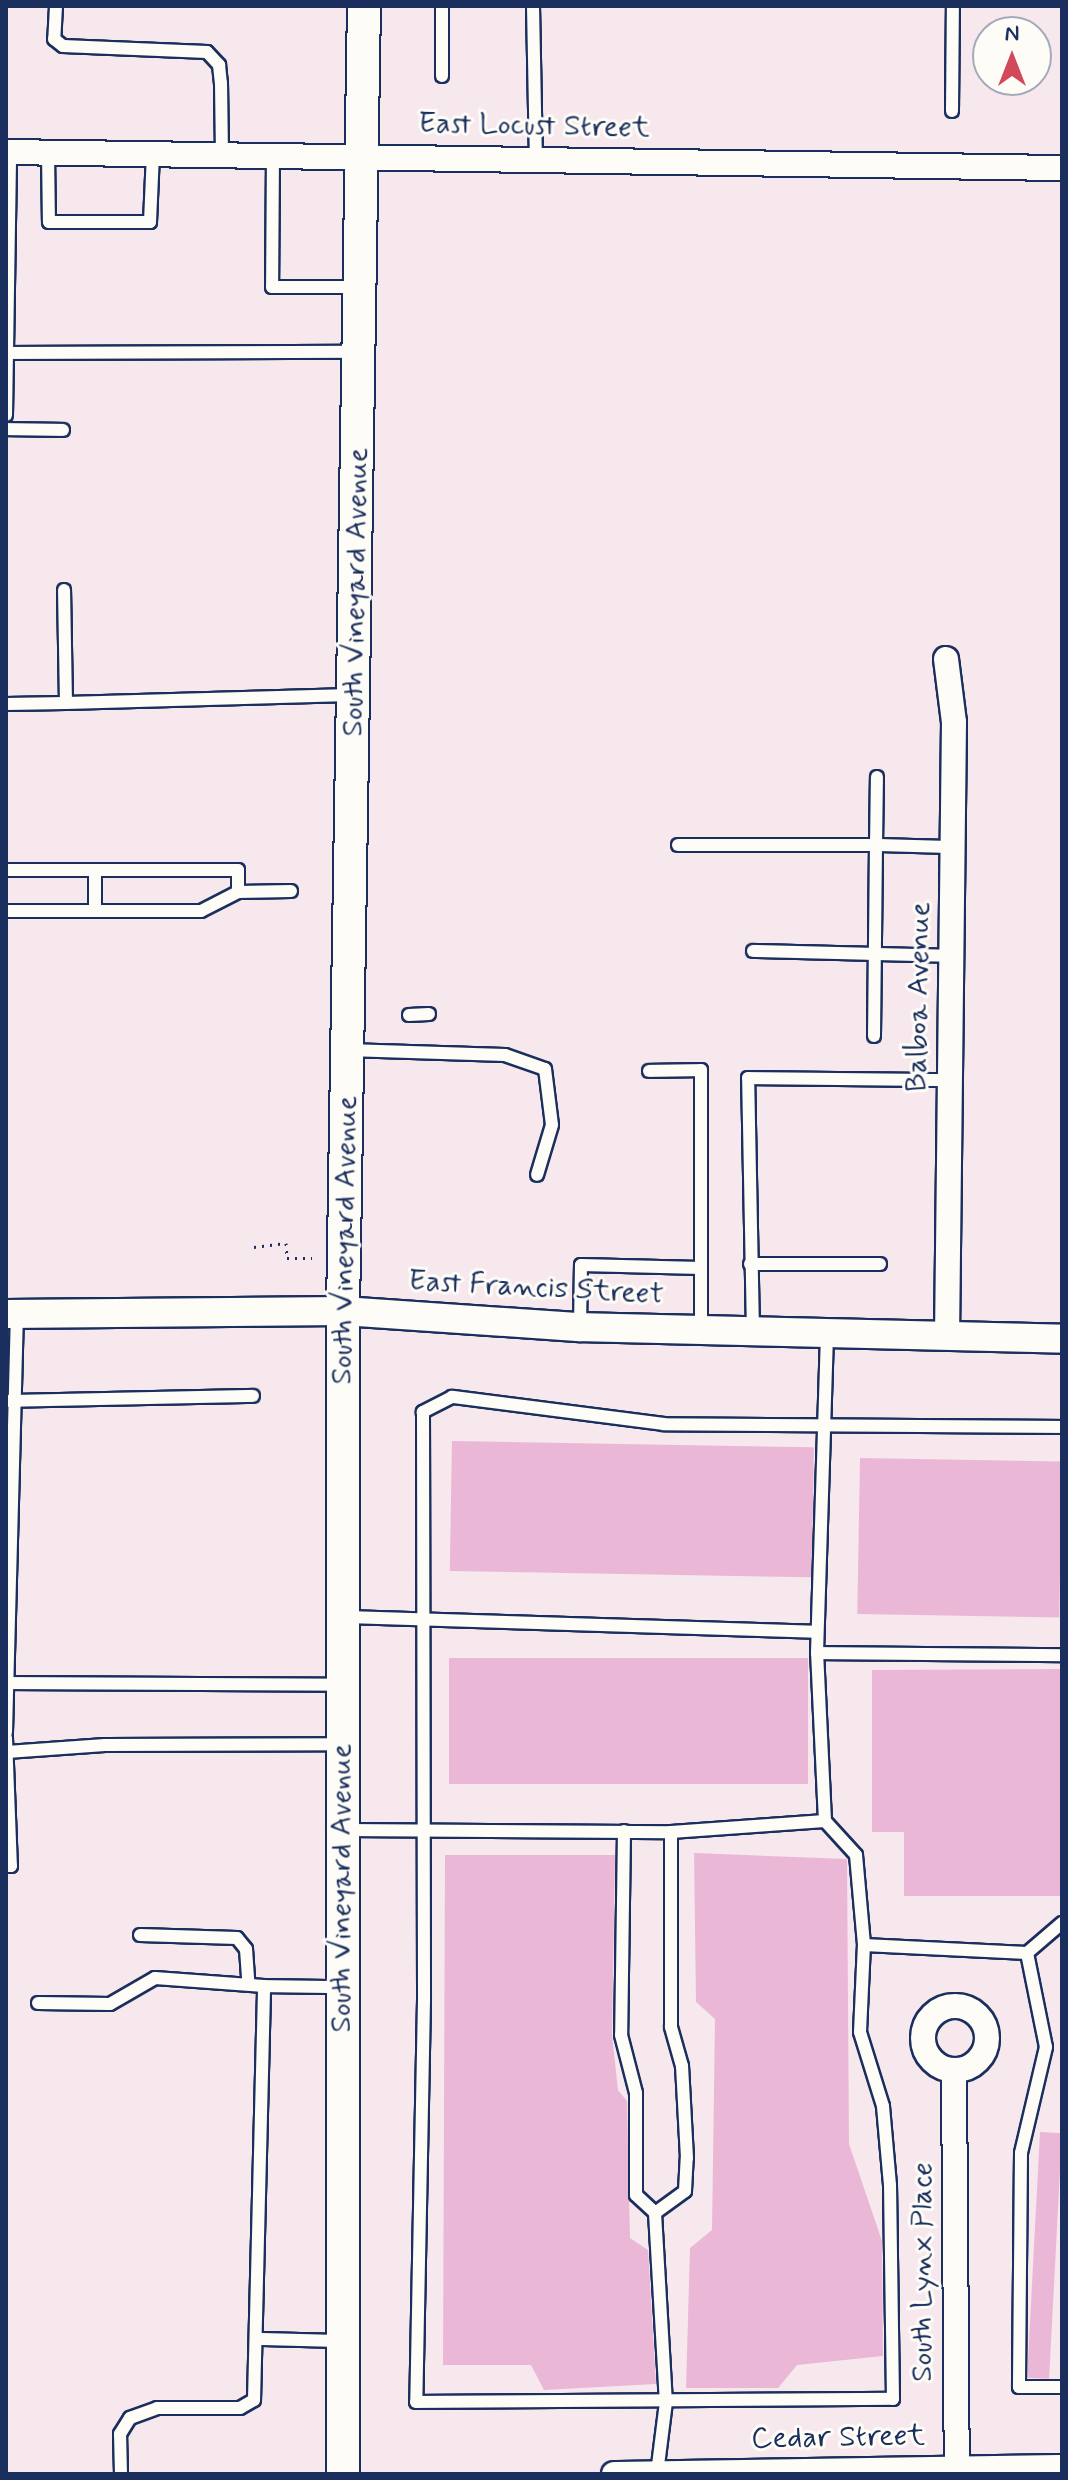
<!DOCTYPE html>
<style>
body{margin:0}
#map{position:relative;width:1068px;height:2480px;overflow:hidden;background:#fdfcf7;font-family:Mynerve,sans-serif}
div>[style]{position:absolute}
.built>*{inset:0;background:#f7e8ed}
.building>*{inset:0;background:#eab8d6;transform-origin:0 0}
.path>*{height:3px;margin-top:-1.5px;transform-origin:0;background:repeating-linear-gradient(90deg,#1b2f5e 0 2px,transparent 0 8px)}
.roads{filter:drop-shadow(2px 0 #1b2f5e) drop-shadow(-2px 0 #1b2f5e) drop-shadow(0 2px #1b2f5e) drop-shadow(0 -2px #1b2f5e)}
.service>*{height:12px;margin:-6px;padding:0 6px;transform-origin:6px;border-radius:6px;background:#fdfcf7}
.minor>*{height:24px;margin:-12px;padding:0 12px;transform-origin:12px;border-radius:12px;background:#fdfcf7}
.minor>.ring{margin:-12px;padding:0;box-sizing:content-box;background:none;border:24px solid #fdfcf7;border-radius:50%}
.tertiary>*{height:28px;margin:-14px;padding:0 14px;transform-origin:14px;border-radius:14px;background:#fdfcf7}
.secondary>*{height:32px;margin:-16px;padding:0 16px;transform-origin:16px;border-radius:16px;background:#fdfcf7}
span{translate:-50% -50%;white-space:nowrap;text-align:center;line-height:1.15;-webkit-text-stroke:6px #fdfcf7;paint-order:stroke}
.street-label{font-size:30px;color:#1b2f5e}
.frame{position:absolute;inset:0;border:8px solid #1b2f5e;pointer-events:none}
.north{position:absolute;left:972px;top:16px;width:80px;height:80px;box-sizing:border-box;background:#fdfcf7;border:2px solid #a3aaba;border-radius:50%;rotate:0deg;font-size:22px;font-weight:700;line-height:32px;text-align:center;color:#1b2f5e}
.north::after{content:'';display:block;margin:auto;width:28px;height:36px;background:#d1495b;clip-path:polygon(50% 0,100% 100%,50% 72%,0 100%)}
</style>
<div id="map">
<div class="built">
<div style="clip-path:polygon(evenodd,6px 6px,1062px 6px,1062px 2474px,6px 2474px,6px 6px,988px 32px,1036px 32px,1036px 80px,988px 80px,988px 32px)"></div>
</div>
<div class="building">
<div style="left:452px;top:1441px;width:362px;height:130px;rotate:1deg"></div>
<div style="left:860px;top:1458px;width:202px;height:156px;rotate:1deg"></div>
<div style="left:449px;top:1658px;width:359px;height:126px"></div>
<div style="clip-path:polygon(1062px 1669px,1062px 1896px,904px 1896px,904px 1832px,872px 1832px,872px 1670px)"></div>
<div style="clip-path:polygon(694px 1853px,847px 1859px,849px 2144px,882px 2241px,883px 2356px,797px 2365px,778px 2388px,686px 2388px,690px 2248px,712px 2230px,715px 2019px,696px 2002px)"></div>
<div style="clip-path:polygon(445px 1855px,615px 1855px,612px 2035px,618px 2090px,627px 2101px,630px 2238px,648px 2250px,656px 2384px,544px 2390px,531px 2365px,443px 2365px)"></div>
<div style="left:1040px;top:2132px;width:22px;height:246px;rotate:3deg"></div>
</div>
<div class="path">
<div style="left:254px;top:1247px;width:32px;rotate:-7deg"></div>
<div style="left:286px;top:1243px;width:15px;rotate:86deg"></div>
<div style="left:287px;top:1258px;width:25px"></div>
</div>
<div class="roads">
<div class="service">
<div style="left:56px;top:6px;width:33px;rotate:93deg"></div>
<div style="left:54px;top:39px;width:11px;rotate:38deg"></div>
<div style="left:63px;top:46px;width:144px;rotate:2.4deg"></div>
<div style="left:207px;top:52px;width:18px;rotate:47deg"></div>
<div style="left:219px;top:65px;width:18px;rotate:84deg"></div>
<div style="left:221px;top:83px;width:72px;rotate:89.2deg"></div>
<div style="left:442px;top:6px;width:70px;rotate:90deg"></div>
<div style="left:533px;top:6px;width:152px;rotate:88.9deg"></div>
<div style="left:952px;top:111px;width:105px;rotate:-89.5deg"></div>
<div style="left:48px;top:153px;width:69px;rotate:89.2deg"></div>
<div style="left:49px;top:222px;width:101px"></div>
<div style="left:150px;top:222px;width:68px;rotate:-87.5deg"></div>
<div style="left:273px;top:155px;width:132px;rotate:90.4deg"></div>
<div style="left:272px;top:287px;width:85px"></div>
<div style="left:7px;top:353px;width:349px;rotate:-0.2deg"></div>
<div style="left:6px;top:415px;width:263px;rotate:-89.1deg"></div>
<div style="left:6px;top:429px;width:57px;rotate:1deg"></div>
<div style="left:66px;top:703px;width:284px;rotate:-1.6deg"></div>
<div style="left:6px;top:704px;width:60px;rotate:-1deg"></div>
<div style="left:66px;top:703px;width:113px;rotate:-91deg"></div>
<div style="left:678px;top:845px;width:198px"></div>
<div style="left:876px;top:845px;width:68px;rotate:-89.2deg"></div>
<div style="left:6px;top:870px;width:232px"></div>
<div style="left:238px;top:870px;width:22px;rotate:90deg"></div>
<div style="left:6px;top:911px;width:195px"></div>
<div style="left:201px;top:911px;width:42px;rotate:-27.2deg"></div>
<div style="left:238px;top:892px;width:53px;rotate:-1.1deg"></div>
<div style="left:95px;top:911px;width:41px;rotate:-90deg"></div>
<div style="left:753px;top:951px;width:198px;rotate:1.4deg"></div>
<div style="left:409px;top:1015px;width:20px;rotate:-3deg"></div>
<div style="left:874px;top:1036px;width:191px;rotate:-89.4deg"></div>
<div style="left:876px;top:845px;width:76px;rotate:1.5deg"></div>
<div style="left:347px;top:1050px;width:158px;rotate:1.8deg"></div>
<div style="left:505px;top:1055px;width:42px;rotate:19.3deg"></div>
<div style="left:545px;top:1069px;width:56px;rotate:82.9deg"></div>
<div style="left:552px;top:1125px;width:52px;rotate:106.7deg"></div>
<div style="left:649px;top:1071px;width:52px;rotate:-1.1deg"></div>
<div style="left:701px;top:1070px;width:260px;rotate:90deg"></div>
<div style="left:750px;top:1264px;width:130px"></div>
<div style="left:580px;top:1327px;width:62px;rotate:-89.1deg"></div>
<div style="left:581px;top:1265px;width:120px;rotate:1.4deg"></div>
<div style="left:753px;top:1332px;width:254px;rotate:-91.1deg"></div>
<div style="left:748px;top:1078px;width:202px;rotate:0.6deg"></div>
<div style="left:6px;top:1401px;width:247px;rotate:-1.2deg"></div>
<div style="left:1062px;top:1427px;width:398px;rotate:-179.6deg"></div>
<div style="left:664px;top:1424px;width:214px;rotate:-172.7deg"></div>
<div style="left:452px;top:1397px;width:33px;rotate:153deg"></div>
<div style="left:423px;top:1412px;width:588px;rotate:89.9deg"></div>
<div style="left:424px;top:2000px;width:402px;rotate:91.1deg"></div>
<div style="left:416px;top:2402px;width:477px;rotate:-0.4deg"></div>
<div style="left:893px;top:2399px;width:214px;rotate:-90.8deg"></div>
<div style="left:890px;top:2185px;width:79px;rotate:-95.1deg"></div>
<div style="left:883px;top:2106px;width:77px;rotate:-107.3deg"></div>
<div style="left:860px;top:2032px;width:87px;rotate:-87.4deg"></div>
<div style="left:864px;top:1945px;width:163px;rotate:2.8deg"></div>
<div style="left:1027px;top:1953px;width:46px;rotate:-40.6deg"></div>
<div style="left:345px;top:1617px;width:472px;rotate:1.8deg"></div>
<div style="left:817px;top:1653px;width:245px;rotate:0.5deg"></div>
<div style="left:9px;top:1683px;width:333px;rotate:0.3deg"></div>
<div style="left:6px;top:1732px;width:418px;rotate:-88.5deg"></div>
<div style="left:6px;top:1738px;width:128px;rotate:87.8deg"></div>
<div style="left:11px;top:1866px;width:5px;rotate:180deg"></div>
<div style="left:7px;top:1752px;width:98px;rotate:-4.1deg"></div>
<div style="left:105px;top:1745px;width:237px;rotate:-0.2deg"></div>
<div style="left:825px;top:1821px;width:46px;rotate:47.6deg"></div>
<div style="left:856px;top:1855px;width:90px;rotate:84.9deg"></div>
<div style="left:345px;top:1830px;width:326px;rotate:0.4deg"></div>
<div style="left:671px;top:1832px;width:154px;rotate:-4.1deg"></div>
<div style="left:825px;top:1821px;width:168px;rotate:-92.7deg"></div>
<div style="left:817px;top:1653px;width:320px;rotate:-88.2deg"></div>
<div style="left:624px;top:1831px;width:204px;rotate:90.8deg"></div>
<div style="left:621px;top:2035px;width:60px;rotate:75.5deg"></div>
<div style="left:636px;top:2093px;width:102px;rotate:90deg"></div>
<div style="left:636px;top:2195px;width:26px;rotate:43deg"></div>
<div style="left:655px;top:2213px;width:189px;rotate:86.7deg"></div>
<div style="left:666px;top:2402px;width:72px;rotate:97.2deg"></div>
<div style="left:140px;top:1935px;width:97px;rotate:1.8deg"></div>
<div style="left:237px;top:1938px;width:14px;rotate:51deg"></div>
<div style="left:246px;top:1949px;width:32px;rotate:86deg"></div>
<div style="left:1027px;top:1953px;width:96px;rotate:78.6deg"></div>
<div style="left:1046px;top:2047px;width:109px;rotate:103.3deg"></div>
<div style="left:1021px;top:2153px;width:234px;rotate:90.5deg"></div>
<div style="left:1019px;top:2387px;width:43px"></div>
<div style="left:38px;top:2003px;width:72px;rotate:0.8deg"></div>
<div style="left:110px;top:2004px;width:52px;rotate:-30deg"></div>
<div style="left:155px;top:1978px;width:109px;rotate:4.2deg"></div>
<div style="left:655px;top:2213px;width:37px;rotate:-36deg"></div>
<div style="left:685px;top:2191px;width:33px;rotate:-87deg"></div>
<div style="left:687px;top:2158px;width:92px;rotate:-93.1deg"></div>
<div style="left:682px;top:2066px;width:41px;rotate:-105.8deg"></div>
<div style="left:671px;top:2027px;width:195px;rotate:-90deg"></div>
<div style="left:259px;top:2339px;width:83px;rotate:1.4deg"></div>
<div style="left:121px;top:2474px;width:40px;rotate:-91.4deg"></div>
<div style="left:120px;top:2434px;width:19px;rotate:-58deg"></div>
<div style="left:130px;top:2418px;width:29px;rotate:-20deg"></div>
<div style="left:157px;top:2408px;width:83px"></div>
<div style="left:240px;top:2408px;width:16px;rotate:-30deg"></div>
<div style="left:254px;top:2400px;width:414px;rotate:-88.6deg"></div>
<div style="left:264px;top:1986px;width:76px;rotate:0.8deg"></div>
</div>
<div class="minor">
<div style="left:6px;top:152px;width:1056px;rotate:0.87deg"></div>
<div style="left:946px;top:659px;width:64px;rotate:82.8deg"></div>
<div style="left:954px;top:722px;width:614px;rotate:90.65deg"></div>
<div class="ring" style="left:923px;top:2006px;width:40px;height:40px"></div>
<div style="left:954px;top:2070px;width:404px;rotate:89.6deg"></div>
<div style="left:614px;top:2474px;width:448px;rotate:-0.9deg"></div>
</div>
<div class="tertiary">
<div style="left:6px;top:1314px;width:337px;rotate:-0.5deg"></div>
<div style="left:343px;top:1311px;width:238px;rotate:3.9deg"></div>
<div style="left:580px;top:1327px;width:482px;rotate:1.4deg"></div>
</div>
<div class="secondary">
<div style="left:343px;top:2474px;width:1163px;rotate:-90deg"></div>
<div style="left:343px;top:1311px;width:1305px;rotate:-89.08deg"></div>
</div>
</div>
<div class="street-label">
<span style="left:534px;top:126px;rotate:1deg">East Locust Street</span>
<span style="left:356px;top:592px;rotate:-89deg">South Vineyard Avenue</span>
<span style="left:919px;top:997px;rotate:-89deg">Balboa Avenue</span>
<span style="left:345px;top:1240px;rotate:-89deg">South Vineyard Avenue</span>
<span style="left:536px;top:1288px;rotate:3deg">East Francis Street</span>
<span style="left:342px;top:1888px;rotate:-90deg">South Vineyard Avenue</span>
<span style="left:923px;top:2272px;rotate:-90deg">South Lynx Place</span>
<span style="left:838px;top:2438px;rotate:-1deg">Cedar Street</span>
</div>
<div class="frame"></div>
<div class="north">N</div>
</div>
